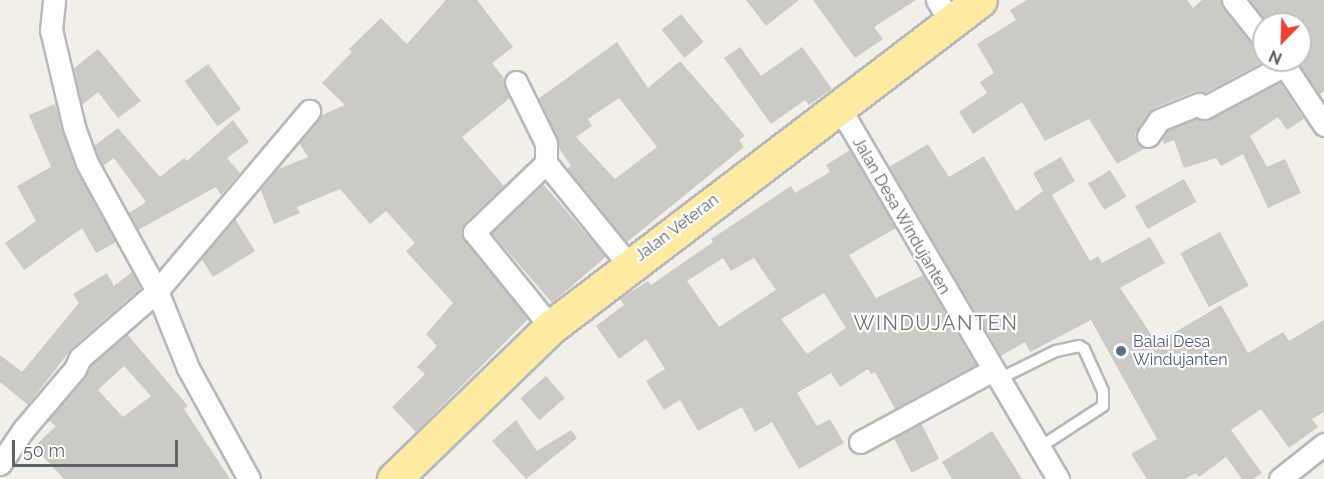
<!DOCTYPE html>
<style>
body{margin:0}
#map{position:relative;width:1324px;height:479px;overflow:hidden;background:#f1efe8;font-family:Raleway,sans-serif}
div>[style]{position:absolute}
.building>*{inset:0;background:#cccac5;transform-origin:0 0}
.roads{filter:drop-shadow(2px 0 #b5b8bc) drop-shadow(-2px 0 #b5b8bc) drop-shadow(0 2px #b5b8bc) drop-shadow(0 -2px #b5b8bc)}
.service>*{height:10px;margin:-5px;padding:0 5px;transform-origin:5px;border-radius:5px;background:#fff}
.minor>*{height:21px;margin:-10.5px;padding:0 10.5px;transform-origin:10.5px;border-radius:10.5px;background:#fff}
.trunk>*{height:33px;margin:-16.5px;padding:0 16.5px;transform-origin:16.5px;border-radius:16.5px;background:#feeaa1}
.dots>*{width:16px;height:16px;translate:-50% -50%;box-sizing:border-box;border:3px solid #fff;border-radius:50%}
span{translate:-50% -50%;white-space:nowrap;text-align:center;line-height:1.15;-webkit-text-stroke:4.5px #fff;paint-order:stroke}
.street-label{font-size:16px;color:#5f6368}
.service-label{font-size:16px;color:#4e5e75}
.left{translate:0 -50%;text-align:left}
.quarter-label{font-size:20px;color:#70757a;letter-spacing:1.5px}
.north{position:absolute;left:1252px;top:12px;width:60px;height:60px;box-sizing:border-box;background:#fff;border:2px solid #bfc1c3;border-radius:50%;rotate:203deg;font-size:16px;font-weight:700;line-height:24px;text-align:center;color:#5f6368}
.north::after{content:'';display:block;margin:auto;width:21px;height:27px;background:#ea4335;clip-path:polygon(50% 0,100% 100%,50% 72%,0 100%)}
.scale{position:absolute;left:12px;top:440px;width:166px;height:27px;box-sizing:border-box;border:3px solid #5f6368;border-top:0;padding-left:8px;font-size:18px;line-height:21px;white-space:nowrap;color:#5f6368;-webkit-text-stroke:4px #fff;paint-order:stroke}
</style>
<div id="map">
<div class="building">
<div style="clip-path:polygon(446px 0,477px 0,513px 47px,492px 63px,504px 78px,510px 98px,462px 137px,504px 186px,465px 223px,461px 234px,528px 319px,416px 432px,392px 407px,425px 374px,417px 367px,437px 346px,426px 334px,453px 303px,406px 251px,415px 243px,386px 211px,370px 224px,340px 189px,297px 207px,300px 213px,274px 224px,260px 188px,276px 170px,308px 157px,299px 143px,322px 115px,345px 105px,322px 83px,352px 52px,349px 49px,381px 18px,407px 44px)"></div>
<div style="clip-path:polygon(746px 0,799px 0,766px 26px)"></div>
<div style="clip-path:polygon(813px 0,916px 0,874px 27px,883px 39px,855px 58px)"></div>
<div style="clip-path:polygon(1027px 0,1187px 0,1193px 8px,1202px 0,1221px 0,1267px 60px,1205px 93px,1194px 92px,1154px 108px,1135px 134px,1137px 142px,1145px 148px,1117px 164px,1089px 119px,1045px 141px,1022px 102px,973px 134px,959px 112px,987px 93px,980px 82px,994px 73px,977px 44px,1016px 20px,1010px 10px)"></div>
<div style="clip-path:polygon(1249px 0,1324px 0,1324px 91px,1319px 95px,1297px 61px,1300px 60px,1300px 24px,1268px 24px)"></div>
<div style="left:681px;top:14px;width:36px;height:25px;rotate:51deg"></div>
<div style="clip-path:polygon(evenodd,617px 42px,648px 88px,680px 61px,745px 136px,739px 140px,744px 147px,627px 242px,567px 169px,571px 166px,559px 148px,538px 99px,617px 42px,619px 98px,657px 147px,615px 179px,576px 137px,592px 126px,588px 119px,619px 98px)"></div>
<div style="clip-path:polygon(740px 47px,761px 76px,802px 47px,832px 89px,809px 105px,805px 100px,771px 124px,724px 58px)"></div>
<div style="clip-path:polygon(98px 49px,141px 101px,118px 118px,98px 92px,82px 105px,73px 69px)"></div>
<div style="left:208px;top:64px;width:56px;height:29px;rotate:54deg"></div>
<div style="clip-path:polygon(1280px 82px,1304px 119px,1287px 130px,1278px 117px,1250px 136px,1267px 167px,1285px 159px,1301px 193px,1268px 208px,1243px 154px,1221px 166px,1216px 158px,1184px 168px,1174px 140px,1164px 144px,1162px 138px,1167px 130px,1197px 118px,1210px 119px)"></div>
<div style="clip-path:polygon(55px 104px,75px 167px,116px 242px,96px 253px,82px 228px,24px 270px,5px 243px,36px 221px,17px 186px,51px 167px,29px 115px)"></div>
<div style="clip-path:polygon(233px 120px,249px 142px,227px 158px,240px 173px,221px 195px,216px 187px,138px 230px,129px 213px,146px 202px,114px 158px,103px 166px,94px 146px,118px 128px,160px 177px,184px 158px,187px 161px)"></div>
<div style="clip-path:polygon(928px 144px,949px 177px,984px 156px,1016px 211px,1043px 191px,1033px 173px,1061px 157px,1075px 181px,1052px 195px,1090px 261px,1098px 256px,1102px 263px,1150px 237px,1165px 263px,1120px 288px,1157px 343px,1221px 305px,1248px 353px,1283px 332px,1289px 341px,1324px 320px,1324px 412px,1312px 419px,1318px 427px,1289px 448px,1261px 409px,1231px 430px,1262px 473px,1253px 479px,1242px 479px,1226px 457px,1199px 477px,1196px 473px,1185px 479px,1147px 479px,1131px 454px,1157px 439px,1091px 320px,1030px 352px,1025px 342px,1001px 356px,889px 167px)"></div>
<div style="clip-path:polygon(evenodd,850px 150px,896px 228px,849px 255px,876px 298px,923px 275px,976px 365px,895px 409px,875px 372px,871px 374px,868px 369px,840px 387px,831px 373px,797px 393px,817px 426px,830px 419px,844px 443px,799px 469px,772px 422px,755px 432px,742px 407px,698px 431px,680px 400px,664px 410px,646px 381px,665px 369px,646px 339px,619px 359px,596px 326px,624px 305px,620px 299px,648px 281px,651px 285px,713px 242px,711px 239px,791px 186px,795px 193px,830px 172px,826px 165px,850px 150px,723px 258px,731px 271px,754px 258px,776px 290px,719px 327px,687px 281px,723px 258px,850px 150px,824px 293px,846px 328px,807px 354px,781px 319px,824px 293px)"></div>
<div style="left:1110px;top:170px;width:31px;height:26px;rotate:58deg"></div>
<div style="left:1184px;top:179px;width:26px;height:56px;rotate:61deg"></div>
<div style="left:543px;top:184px;width:96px;height:71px;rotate:49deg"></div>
<div style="clip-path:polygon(235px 219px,255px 251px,213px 277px,201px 258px)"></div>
<div style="left:1220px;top:232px;width:61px;height:45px;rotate:62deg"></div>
<div style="clip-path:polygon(132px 272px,141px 288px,72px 348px,28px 405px,0 382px,0 355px,22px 372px,79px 303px,73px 294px,107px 273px,114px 286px)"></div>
<div style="clip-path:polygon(evenodd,127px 334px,188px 406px,184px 409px,230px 479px,64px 479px,34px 447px,56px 426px,48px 420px,90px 366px,127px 334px,124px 366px,151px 396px,123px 417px,98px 390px,124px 366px)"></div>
<div style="left:546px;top:376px;width:29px;height:34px;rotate:49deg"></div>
<div style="clip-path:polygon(516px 420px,537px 451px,571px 430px,577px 438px,526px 479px,492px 441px)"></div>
<div style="left:921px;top:423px;width:40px;height:31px;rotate:63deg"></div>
<div style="clip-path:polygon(992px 431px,1022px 479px,952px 479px,942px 462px)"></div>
</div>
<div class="roads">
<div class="service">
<div style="left:997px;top:380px;width:66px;rotate:-26.2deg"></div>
<div style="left:1056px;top:351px;width:24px;rotate:-12deg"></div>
<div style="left:1079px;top:346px;width:6px;rotate:31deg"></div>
<div style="left:1084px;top:349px;width:46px;rotate:65.7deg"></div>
<div style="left:1103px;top:391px;width:15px;rotate:90deg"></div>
<div style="left:1103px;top:406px;width:75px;rotate:146.9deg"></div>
</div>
<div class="minor">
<div style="left:937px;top:0;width:26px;rotate:58deg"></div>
<div style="left:1233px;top:0;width:50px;rotate:51.5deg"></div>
<div style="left:1281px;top:60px;width:78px;rotate:56.5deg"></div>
<div style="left:516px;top:82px;width:68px;rotate:63.8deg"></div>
<div style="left:546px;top:143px;width:20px;rotate:90deg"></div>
<div style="left:546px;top:163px;width:130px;rotate:50.9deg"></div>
<div style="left:839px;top:107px;width:432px;rotate:59.5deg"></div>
<div style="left:1148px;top:136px;width:19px;rotate:-55deg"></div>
<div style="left:1159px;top:120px;width:43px;rotate:-21.8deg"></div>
<div style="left:1199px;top:104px;width:6px;rotate:39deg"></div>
<div style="left:1204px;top:108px;width:92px;rotate:-28deg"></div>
<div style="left:546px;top:163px;width:100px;rotate:136.2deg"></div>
<div style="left:474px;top:232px;width:122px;rotate:51deg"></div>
<div style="left:860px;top:442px;width:149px;rotate:-28.5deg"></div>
<div style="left:0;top:464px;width:41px;rotate:-55.9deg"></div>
<div style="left:23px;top:430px;width:80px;rotate:-49.6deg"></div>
<div style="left:75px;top:369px;width:12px;rotate:-66deg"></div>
<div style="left:80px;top:358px;width:102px;rotate:-41deg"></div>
<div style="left:157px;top:291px;width:146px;rotate:-118.7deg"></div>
<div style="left:87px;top:163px;width:38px;rotate:-110deg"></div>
<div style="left:74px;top:127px;width:100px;rotate:-103.3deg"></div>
<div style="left:51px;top:30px;width:30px;rotate:-84deg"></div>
<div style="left:249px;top:479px;width:127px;rotate:-118.8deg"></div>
<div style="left:188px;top:368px;width:83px;rotate:-111.9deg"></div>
<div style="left:157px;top:291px;width:236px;rotate:-49.8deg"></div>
<div style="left:1280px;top:479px;width:56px;rotate:-38.5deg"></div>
</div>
<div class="trunk">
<div style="left:394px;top:479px;width:219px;rotate:-44.1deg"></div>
<div style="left:551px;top:327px;width:539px;rotate:-37.32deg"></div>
</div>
</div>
<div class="dots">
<div style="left:1121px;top:351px;background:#5c6f8a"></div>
</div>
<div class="street-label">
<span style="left:901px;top:216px;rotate:60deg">Jalan Desa Windujanten</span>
<span style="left:677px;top:228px;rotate:-37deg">Jalan Veteran</span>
</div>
<div class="service-label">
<span class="left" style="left:1133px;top:351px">Balai Desa<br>Windujanten</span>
</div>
<div class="quarter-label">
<span style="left:936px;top:323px">WINDUJANTEN</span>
</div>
<div class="north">N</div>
<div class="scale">50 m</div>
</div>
